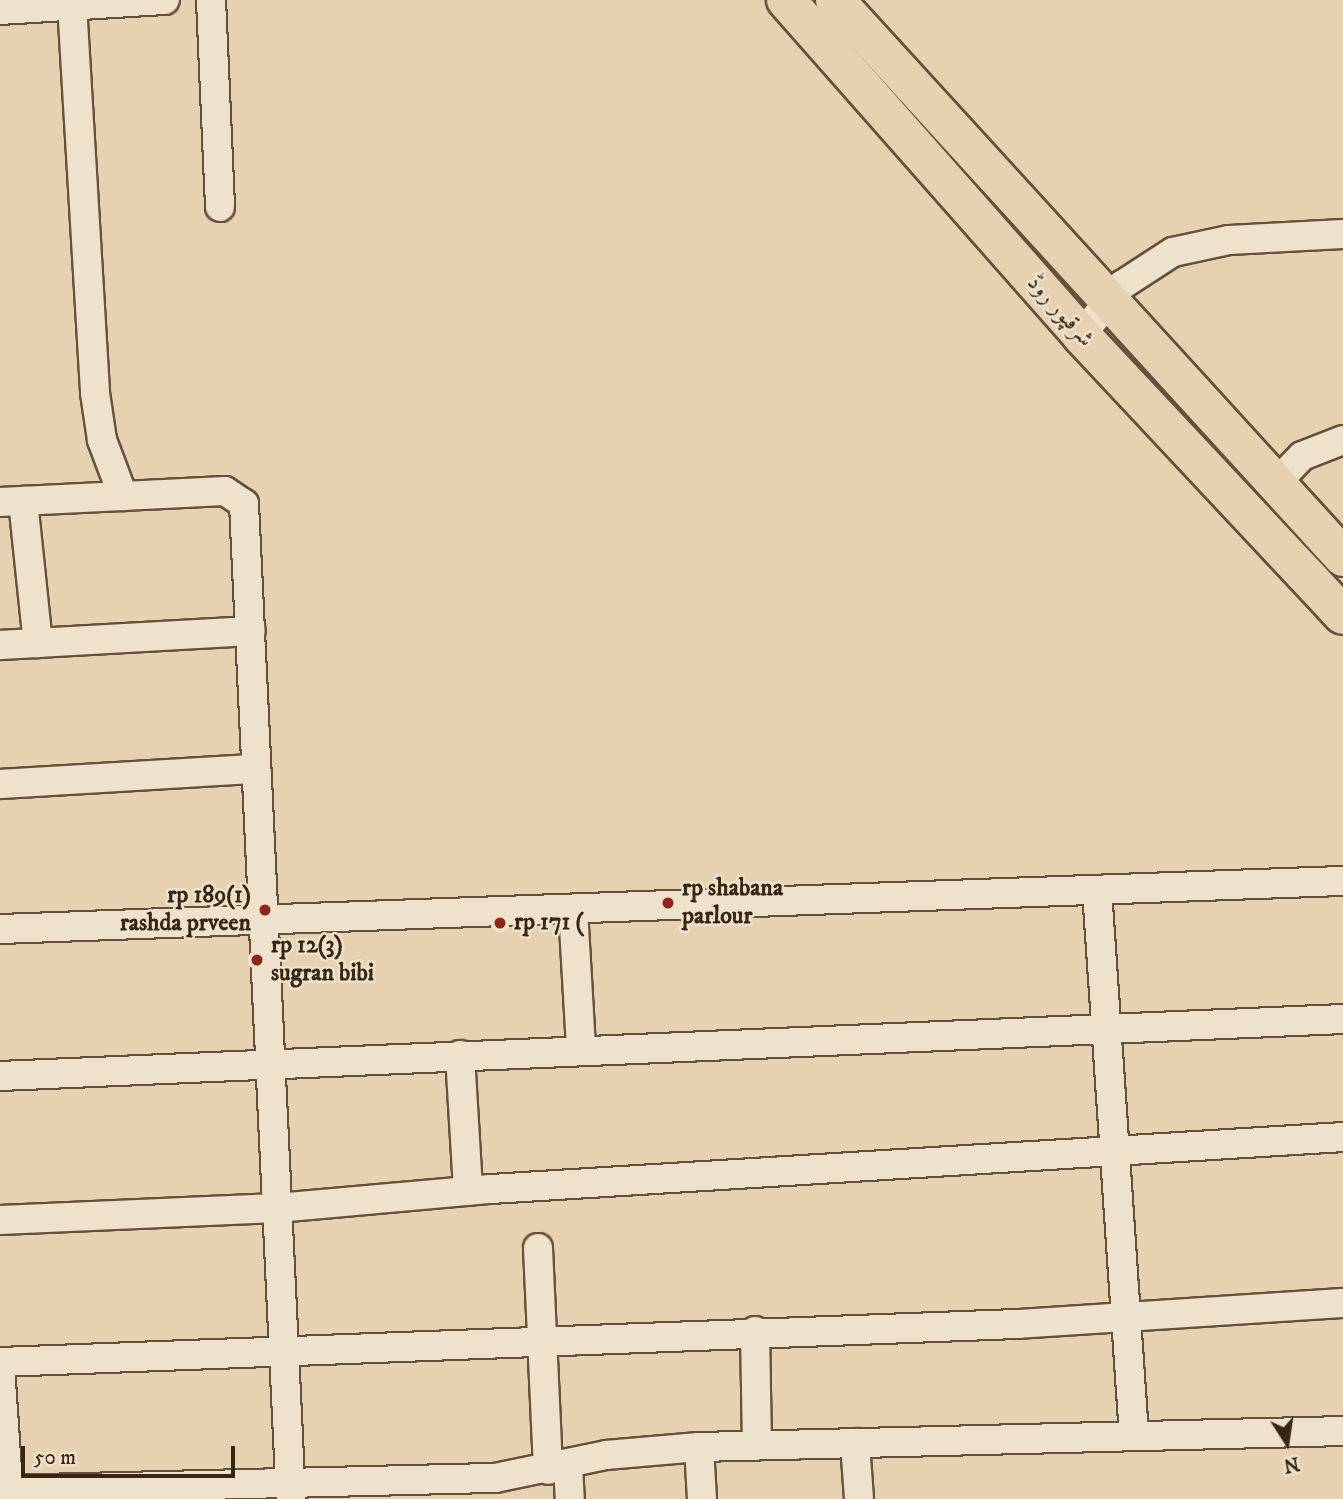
<!DOCTYPE html>
<meta charset="utf-8">
<style>
body{margin:0}
#map{position:relative;width:1343px;height:1499px;overflow:hidden;background:#e6d2b1;font-family:"IM FELL DW Pica",Amiri,serif}
div>[style]{position:absolute}
.roads{filter:drop-shadow(2px 0 #64513b) drop-shadow(-2px 0 #64513b) drop-shadow(0 2px #64513b) drop-shadow(0 -2px #64513b)}
.street>*{height:28px;margin:-14px;padding:0 14px;transform-origin:14px;border-radius:14px;background:#efe2cc}
.primary>*{height:38px;margin:-19px;padding:0 19px;transform-origin:19px;border-radius:19px;background:#e6d2b1}
.dots>*{width:19px;height:19px;translate:-50% -50%;box-sizing:border-box;border:4px solid #efe2cc;border-radius:50%}
span{translate:-50% -50%;white-space:nowrap;text-align:center;line-height:1.15;-webkit-text-stroke:5px #efe2cc;paint-order:stroke}
.street-label{font-size:24px;color:#382614}
.poi-label{font-size:24px;color:#382614;font-weight:700}
.left{translate:0 -50%;text-align:left}
.right{translate:-100% -50%;text-align:right}
.north{position:absolute;left:1252px;top:1408px;width:70px;height:70px;-webkit-text-stroke:5px #efe2cc;paint-order:stroke;rotate:168deg;font-size:19px;font-weight:700;line-height:28px;text-align:center;color:#382614}
.north::after{content:'';display:block;margin:auto;width:24px;height:32px;background:#382614;clip-path:polygon(50% 0,100% 100%,50% 72%,0 100%)}
.scale{position:absolute;left:21px;top:1446px;width:214px;height:32px;box-sizing:border-box;border:4px solid #382614;border-top:0;padding-left:9px;font-size:21px;line-height:24px;white-space:nowrap;color:#382614;-webkit-text-stroke:5px #efe2cc;paint-order:stroke}
</style>
<div id="map">
<div class="roads">
<div class="street">
<div style="left:211px;top:0;width:207px;rotate:87.5deg"></div>
<div style="left:72px;top:4px;width:390px;rotate:86.6deg"></div>
<div style="left:95px;top:393px;width:48px;rotate:81.5deg"></div>
<div style="left:102px;top:440px;width:60px;rotate:69.4deg"></div>
<div style="left:0;top:10px;width:165px;rotate:-3.5deg"></div>
<div style="left:1081px;top:335px;width:65px;rotate:-50.6deg"></div>
<div style="left:1122px;top:285px;width:61px;rotate:-32.9deg"></div>
<div style="left:1173px;top:252px;width:57px;rotate:-12.1deg"></div>
<div style="left:1229px;top:240px;width:114px;rotate:-3deg"></div>
<div style="left:1274px;top:485px;width:40px;rotate:-46deg"></div>
<div style="left:1302px;top:456px;width:44px;rotate:-21.3deg"></div>
<div style="left:23px;top:501px;width:143px;rotate:84deg"></div>
<div style="left:0;top:502px;width:225px;rotate:-2.8deg"></div>
<div style="left:225px;top:491px;width:23px;rotate:34deg"></div>
<div style="left:244px;top:504px;width:996px;rotate:87.3deg"></div>
<div style="left:0;top:645px;width:251px;rotate:-3.2deg"></div>
<div style="left:0;top:784px;width:255px;rotate:-3.4deg"></div>
<div style="left:1097px;top:890px;width:547px;rotate:86.12deg"></div>
<div style="left:573px;top:909px;width:140px;rotate:86.7deg"></div>
<div style="left:0;top:929px;width:1344px;rotate:-2.05deg"></div>
<div style="left:460px;top:1055px;width:136px;rotate:86.6deg"></div>
<div style="left:0;top:1076px;width:1344px;rotate:-2.43deg"></div>
<div style="left:0;top:1220px;width:277px;rotate:-2.5deg"></div>
<div style="left:277px;top:1208px;width:215px;rotate:-5.1deg"></div>
<div style="left:491px;top:1189px;width:854px;rotate:-3.49deg"></div>
<div style="left:538px;top:1248px;width:222px;rotate:87.4deg"></div>
<div style="left:755px;top:1331px;width:114px;rotate:89deg"></div>
<div style="left:0;top:1362px;width:1019px;rotate:-2.14deg"></div>
<div style="left:1018px;top:1324px;width:326px;rotate:-3.7deg"></div>
<div style="left:0;top:1367px;width:132px;rotate:86.1deg"></div>
<div style="left:855px;top:1443px;width:56px;rotate:85.9deg"></div>
<div style="left:699px;top:1447px;width:52px;rotate:86.7deg"></div>
<div style="left:568px;top:1465px;width:34px;rotate:87deg"></div>
<div style="left:0;top:1490px;width:495px;rotate:-1.4deg"></div>
<div style="left:495px;top:1478px;width:113px;rotate:-11.7deg"></div>
<div style="left:606px;top:1455px;width:93px;rotate:-4.9deg"></div>
<div style="left:699px;top:1447px;width:644px;rotate:-1.42deg"></div>
</div>
<div class="primary">
<div style="left:786px;top:0;width:446px;rotate:48.6deg"></div>
<div style="left:1081px;top:335px;width:383px;rotate:46.9deg"></div>
<div style="left:835px;top:0;width:754px;rotate:47.63deg"></div>
</div>
</div>
<div class="dots">
<div style="left:668px;top:903px;background:#8f2418"></div>
<div style="left:265px;top:910px;background:#8f2418"></div>
<div style="left:500px;top:923px;background:#8f2418"></div>
<div style="left:257px;top:960px;background:#8f2418"></div>
</div>
<div class="street-label">
<span style="left:1060px;top:311px;rotate:48deg">شرقپور روڈ</span>
</div>
<div class="poi-label">
<span class="left" style="left:682px;top:903px">rp shabana<br>parlour</span>
<span class="right" style="left:251px;top:910px">rp 189(1)<br>rashda prveen</span>
<span class="left" style="left:514px;top:923px">rp 171 (</span>
<span class="left" style="left:271px;top:960px">rp 12(3)<br>sugran bibi</span>
</div>
<div class="north">N</div>
<div class="scale">50 m</div>
</div>
